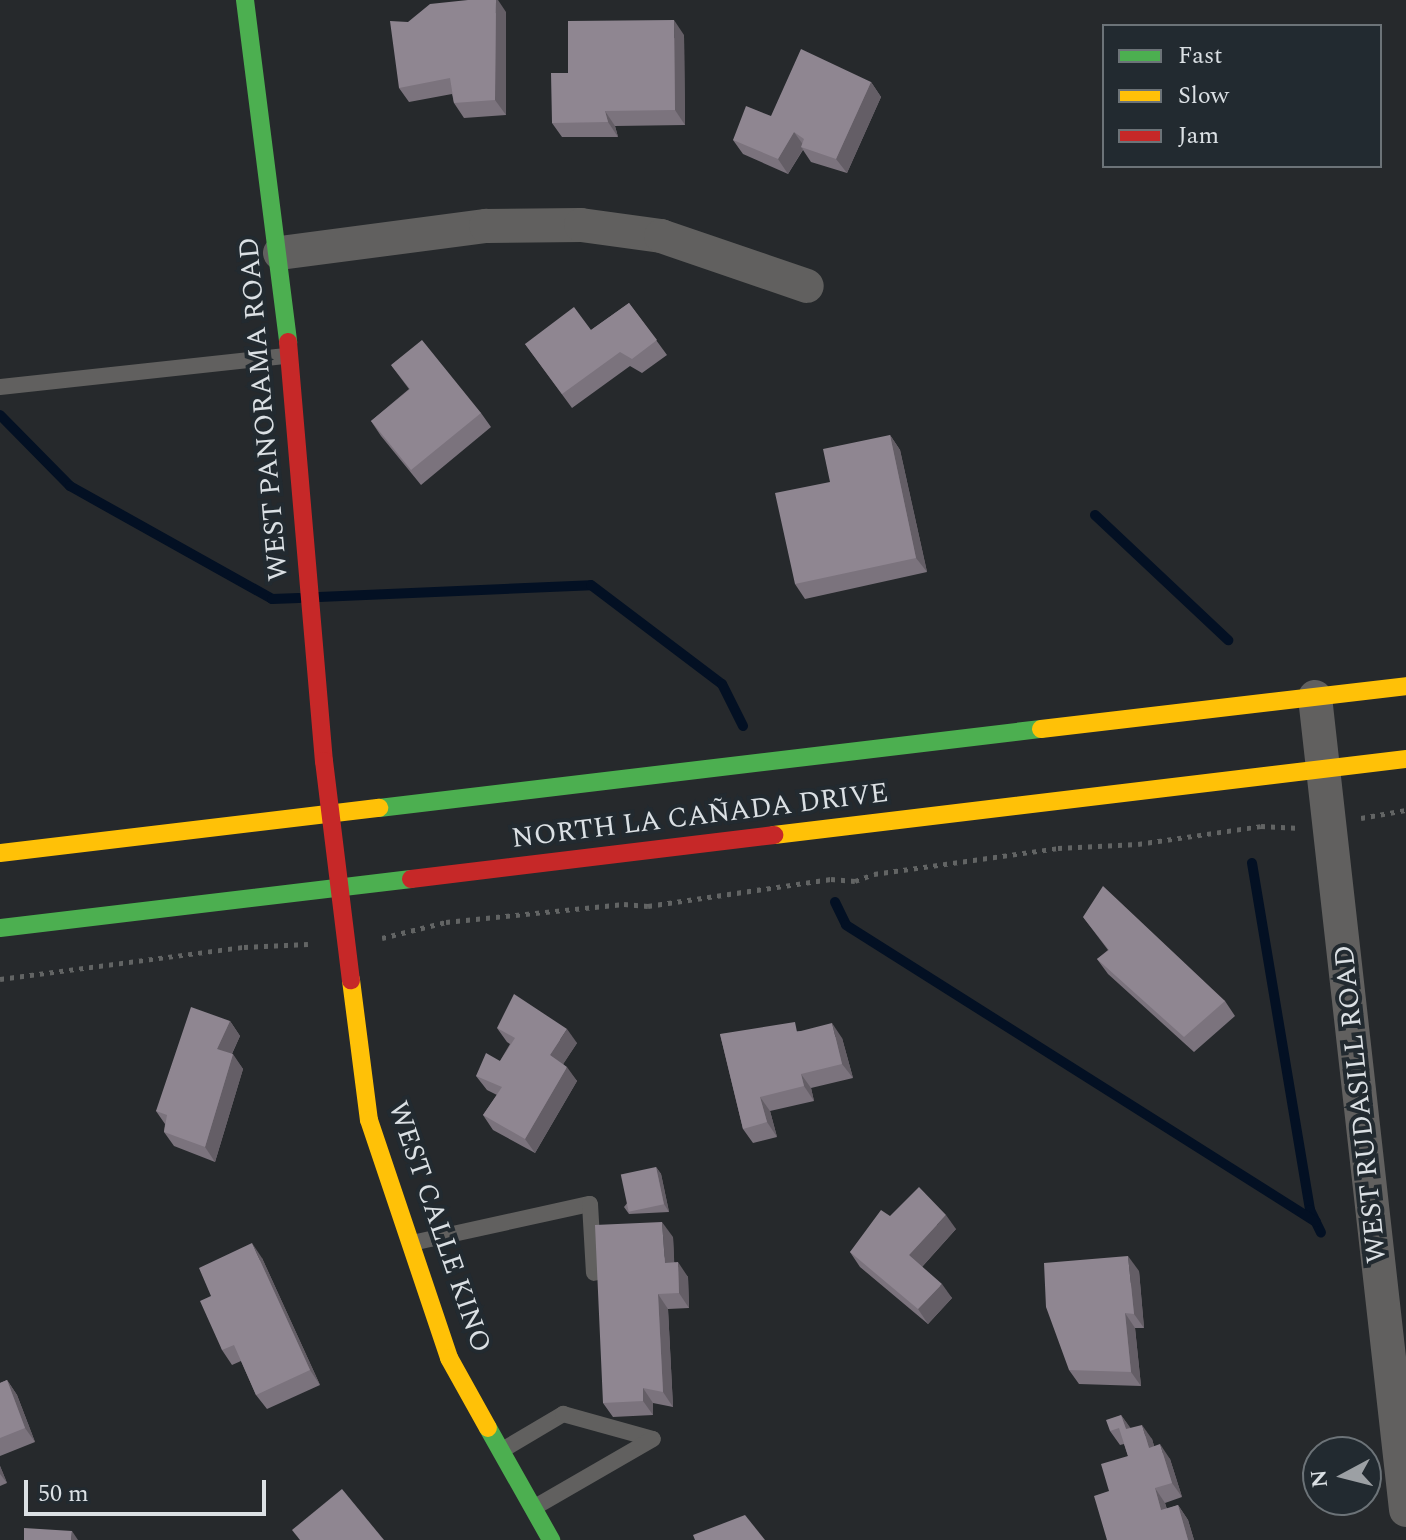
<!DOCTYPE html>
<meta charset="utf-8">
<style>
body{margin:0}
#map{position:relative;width:1406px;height:1540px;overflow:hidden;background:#26292c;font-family:Spectral,serif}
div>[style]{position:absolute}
.stream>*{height:10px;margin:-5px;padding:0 5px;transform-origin:5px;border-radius:5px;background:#031023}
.path>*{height:5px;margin-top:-2.5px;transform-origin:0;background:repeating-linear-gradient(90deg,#626464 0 4px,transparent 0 10px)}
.lane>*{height:16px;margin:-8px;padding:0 8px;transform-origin:8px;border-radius:8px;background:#61605f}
.street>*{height:34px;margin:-17px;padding:0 17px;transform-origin:17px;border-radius:17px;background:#61605f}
.fast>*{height:18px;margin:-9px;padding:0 9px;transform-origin:9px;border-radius:9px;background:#4caf50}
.slow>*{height:18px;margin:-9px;padding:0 9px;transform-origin:9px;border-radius:9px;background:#ffc107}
.jam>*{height:18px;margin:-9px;padding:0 9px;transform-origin:9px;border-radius:9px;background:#c62828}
.wall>*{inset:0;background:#7b737d}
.shaded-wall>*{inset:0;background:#645e66}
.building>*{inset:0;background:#8f8691;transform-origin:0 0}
span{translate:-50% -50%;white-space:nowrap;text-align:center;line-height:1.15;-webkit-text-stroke:8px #222a30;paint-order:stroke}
.street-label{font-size:28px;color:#dbe0e4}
.legend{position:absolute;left:1102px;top:24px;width:280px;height:144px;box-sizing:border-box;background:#222a30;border:2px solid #6c7378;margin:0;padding:10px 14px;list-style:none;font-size:24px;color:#dbe0e4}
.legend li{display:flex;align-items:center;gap:16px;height:40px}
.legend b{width:40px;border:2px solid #6c7378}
.north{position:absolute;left:1302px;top:1436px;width:80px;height:80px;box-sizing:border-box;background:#222a30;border:2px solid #6c7378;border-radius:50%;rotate:263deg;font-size:22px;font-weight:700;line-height:32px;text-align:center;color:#dbe0e4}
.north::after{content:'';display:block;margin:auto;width:28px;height:36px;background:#9ca0a4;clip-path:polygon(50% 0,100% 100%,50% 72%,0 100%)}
.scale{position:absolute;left:24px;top:1480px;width:242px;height:36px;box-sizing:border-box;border:4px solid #dbe0e4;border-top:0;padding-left:10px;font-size:24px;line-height:28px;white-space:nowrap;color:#dbe0e4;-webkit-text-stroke:6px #222a30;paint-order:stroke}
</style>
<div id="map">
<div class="stream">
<div style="left:0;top:415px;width:100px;rotate:45.4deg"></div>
<div style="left:70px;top:486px;width:231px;rotate:29.2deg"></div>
<div style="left:272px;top:599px;width:27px;rotate:-2deg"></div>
<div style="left:1095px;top:515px;width:183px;rotate:43.2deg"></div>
<div style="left:319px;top:597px;width:272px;rotate:-2.5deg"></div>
<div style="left:591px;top:585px;width:164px;rotate:37.1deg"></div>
<div style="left:722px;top:684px;width:47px;rotate:63.4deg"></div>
<div style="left:1252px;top:863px;width:352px;rotate:80.5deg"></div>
<div style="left:1310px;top:1210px;width:25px;rotate:64deg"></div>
<div style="left:835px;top:902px;width:25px;rotate:64deg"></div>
<div style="left:846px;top:925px;width:556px;rotate:32.29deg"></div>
</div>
<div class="path">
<div style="left:1361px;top:818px;width:46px;rotate:-10.1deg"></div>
<div style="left:382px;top:938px;width:66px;rotate:-14deg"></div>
<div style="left:446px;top:922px;width:179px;rotate:-5.8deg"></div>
<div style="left:624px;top:904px;width:24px;rotate:5deg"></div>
<div style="left:648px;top:906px;width:185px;rotate:-8.4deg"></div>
<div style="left:831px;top:879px;width:24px;rotate:5deg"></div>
<div style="left:855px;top:881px;width:20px;rotate:-20deg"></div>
<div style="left:874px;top:874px;width:186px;rotate:-8deg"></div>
<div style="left:1058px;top:848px;width:80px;rotate:-2.9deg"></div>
<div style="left:1138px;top:844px;width:124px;rotate:-8.3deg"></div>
<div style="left:1261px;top:826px;width:35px;rotate:3deg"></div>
<div style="left:0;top:979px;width:246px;rotate:-7.5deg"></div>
<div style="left:244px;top:947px;width:64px;rotate:-2.7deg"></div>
</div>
<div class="lane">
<div style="left:0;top:387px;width:288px;rotate:-6.2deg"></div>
<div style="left:412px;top:1243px;width:182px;rotate:-12.4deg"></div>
<div style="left:590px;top:1204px;width:69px;rotate:86.7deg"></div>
<div style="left:504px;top:1449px;width:69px;rotate:-30.7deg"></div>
<div style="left:563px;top:1414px;width:93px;rotate:15.5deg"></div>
<div style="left:535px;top:1507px;width:136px;rotate:-30deg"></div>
</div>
<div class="street">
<div style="left:280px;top:253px;width:208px;rotate:-7.5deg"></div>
<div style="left:486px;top:226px;width:95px;rotate:-0.6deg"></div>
<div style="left:581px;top:225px;width:81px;rotate:7.8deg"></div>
<div style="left:661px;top:236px;width:154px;rotate:18.9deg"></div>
<div style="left:1315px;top:697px;width:818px;rotate:83.61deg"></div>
</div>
<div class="fast">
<div style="left:245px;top:0;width:345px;rotate:82.8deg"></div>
<div style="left:379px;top:808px;width:667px;rotate:-6.81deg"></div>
<div style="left:0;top:928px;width:414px;rotate:-6.8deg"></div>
<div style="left:488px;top:1428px;width:129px;rotate:60.6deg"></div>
</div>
<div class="slow">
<div style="left:1041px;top:729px;width:368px;rotate:-6.7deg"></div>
<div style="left:774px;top:835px;width:637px;rotate:-6.86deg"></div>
<div style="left:0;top:853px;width:382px;rotate:-6.8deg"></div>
<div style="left:351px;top:980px;width:141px;rotate:82.7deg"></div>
<div style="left:369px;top:1120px;width:251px;rotate:71.4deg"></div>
<div style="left:449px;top:1358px;width:80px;rotate:60.9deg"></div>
</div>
<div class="jam">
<div style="left:288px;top:342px;width:421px;rotate:85.1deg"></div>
<div style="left:324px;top:761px;width:221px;rotate:83deg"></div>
<div style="left:411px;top:879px;width:366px;rotate:-6.9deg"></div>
</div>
<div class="wall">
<div style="clip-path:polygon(506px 12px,506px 115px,464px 118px,454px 103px,452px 94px,409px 102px,399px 88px,408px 22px)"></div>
<div style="clip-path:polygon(684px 35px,685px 125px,615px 126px,618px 137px,562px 137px,552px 123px,568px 73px)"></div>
<div style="clip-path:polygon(871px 82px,881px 97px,847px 173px,811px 162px,803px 150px,788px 174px,743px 154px,733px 140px,771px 116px)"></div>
<div style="clip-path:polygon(629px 303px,667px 355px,642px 373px,630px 366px,572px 408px,525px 344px,591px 330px)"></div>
<div style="clip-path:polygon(391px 365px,481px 413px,491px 427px,421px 485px,381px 436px,371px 421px,409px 389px)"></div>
<div style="clip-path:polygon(890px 435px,900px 450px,927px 572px,805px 599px,795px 584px,830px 482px)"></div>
<div style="clip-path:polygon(1083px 917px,1225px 1001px,1235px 1016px,1194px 1052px,1108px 974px,1097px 959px,1108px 950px)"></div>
<div style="clip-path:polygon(230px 1021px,240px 1036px,232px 1054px,243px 1069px,215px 1162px,174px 1146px,164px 1132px,165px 1124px,156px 1111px)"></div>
<div style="clip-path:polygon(497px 1028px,577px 1043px,563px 1064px,577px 1081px,535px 1153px,493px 1130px,483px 1115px,497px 1095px,487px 1090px,476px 1076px,500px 1061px,510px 1044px,507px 1042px)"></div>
<div style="clip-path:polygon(801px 1031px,842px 1038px,853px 1078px,811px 1088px,814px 1101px,770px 1111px,777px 1137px,753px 1143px,743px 1129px,720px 1034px)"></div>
<div style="clip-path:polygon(656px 1167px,661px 1174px,669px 1212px,629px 1214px,624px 1207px)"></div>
<div style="clip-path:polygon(890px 1216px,956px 1229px,922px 1267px,952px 1298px,928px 1324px,860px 1267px,850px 1252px)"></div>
<div style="clip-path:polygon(673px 1237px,674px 1262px,688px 1277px,689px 1308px,668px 1309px,673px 1407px,653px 1403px,653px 1415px,613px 1417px,603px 1403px)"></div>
<div style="clip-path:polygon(262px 1258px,320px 1385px,267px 1409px,256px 1395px,241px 1361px,232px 1365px,222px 1350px,211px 1296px)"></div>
<div style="clip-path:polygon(1139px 1271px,1144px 1328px,1135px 1328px,1141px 1386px,1079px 1384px,1069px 1370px)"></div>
<div style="clip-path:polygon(7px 1380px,17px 1395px,35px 1442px,0 1456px,0 1383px)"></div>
<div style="clip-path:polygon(1121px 1415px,1130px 1428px,1152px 1439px,1154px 1446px,1170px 1459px,1182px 1497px,1165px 1503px,1167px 1509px,1178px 1505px,1188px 1520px,1194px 1540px,1107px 1540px,1109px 1491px,1128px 1456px,1124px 1444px,1120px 1445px,1110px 1431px)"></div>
<div style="clip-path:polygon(0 1466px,7px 1483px,0 1486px)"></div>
</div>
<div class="shaded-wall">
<div style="clip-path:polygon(496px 0,498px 0,506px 12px,506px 115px,495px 100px)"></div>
<div style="clip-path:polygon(674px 20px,684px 35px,685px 125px,675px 110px)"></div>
<div style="clip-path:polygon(871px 82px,881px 97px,847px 173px,836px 159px)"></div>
<div style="clip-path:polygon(605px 111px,615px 126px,618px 137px,608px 122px)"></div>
<div style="clip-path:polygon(794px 132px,804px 146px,801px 147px,803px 149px,788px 174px,778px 159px)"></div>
<div style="clip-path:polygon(890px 435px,900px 450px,927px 572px,916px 558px)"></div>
<div style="clip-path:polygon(230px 1021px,240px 1036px,227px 1064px,217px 1049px)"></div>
<div style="clip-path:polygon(832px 1023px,842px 1038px,853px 1078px,842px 1064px)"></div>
<div style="clip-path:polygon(567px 1029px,577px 1043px,560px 1069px,550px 1055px)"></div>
<div style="clip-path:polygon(233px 1054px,243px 1069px,215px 1162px,205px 1147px)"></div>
<div style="clip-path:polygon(567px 1067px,577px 1081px,535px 1153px,525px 1139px)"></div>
<div style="clip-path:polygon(801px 1074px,811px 1088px,814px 1101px,804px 1086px)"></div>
<div style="clip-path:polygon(760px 1097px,770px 1111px,777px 1137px,767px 1122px)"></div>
<div style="clip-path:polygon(656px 1167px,661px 1174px,669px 1212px,664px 1204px)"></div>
<div style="clip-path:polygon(946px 1215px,956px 1229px,919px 1270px,909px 1255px)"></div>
<div style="clip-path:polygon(662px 1222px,673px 1237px,675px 1277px,665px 1263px)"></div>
<div style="clip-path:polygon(252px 1243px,262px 1258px,320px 1385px,310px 1370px)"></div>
<div style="clip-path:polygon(1128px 1256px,1139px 1271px,1144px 1328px,1134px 1314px)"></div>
<div style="clip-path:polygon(678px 1262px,688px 1277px,689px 1308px,679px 1293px)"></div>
<div style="clip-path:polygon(942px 1284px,952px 1298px,928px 1324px,918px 1309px)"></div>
<div style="clip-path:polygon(658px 1294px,668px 1309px,673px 1407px,663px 1392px)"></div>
<div style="clip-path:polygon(1125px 1313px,1135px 1328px,1141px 1386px,1131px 1372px)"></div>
<div style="clip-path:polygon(7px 1380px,17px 1395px,35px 1442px,25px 1428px)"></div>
<div style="clip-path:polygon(643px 1388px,653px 1403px,653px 1415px,643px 1401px)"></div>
<div style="clip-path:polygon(1121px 1415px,1132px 1430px,1126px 1429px)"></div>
<div style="clip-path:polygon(1142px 1425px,1152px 1439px,1159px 1462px,1149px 1448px)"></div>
<div style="clip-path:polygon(1160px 1444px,1170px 1459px,1182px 1497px,1172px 1483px)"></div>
<div style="clip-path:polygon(0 1466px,7px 1483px,0 1474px)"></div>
<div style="clip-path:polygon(1155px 1488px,1165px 1503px,1171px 1525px,1161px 1510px)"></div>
<div style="clip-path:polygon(1178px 1505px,1188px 1520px,1194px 1540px,1188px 1540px)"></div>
<div style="clip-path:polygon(72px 1531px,78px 1540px,71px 1540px)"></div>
</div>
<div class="building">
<div style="clip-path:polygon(468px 0,496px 0,495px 100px,454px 103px,450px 78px,399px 88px,390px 21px,408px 22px,430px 4px)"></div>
<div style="clip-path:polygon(674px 20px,675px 110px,605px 111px,608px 122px,552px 123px,551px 73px,568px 73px,568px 21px)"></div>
<div style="clip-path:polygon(801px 49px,871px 82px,836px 159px,801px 147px,804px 139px,794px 132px,778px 159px,733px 140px,746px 106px,771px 116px)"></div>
<div style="clip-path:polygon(629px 303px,657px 340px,632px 359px,620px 352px,562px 394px,525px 344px,574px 307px,591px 330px)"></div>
<div style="clip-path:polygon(422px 340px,481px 413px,411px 470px,371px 421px,410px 389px,391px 365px)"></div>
<div style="clip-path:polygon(890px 435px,916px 558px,795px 584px,775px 493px,830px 482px,823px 449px)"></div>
<div style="clip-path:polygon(1103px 886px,1225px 1001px,1184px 1037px,1097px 959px,1109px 950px,1083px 917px)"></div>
<div style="clip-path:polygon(514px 994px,567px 1029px,550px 1055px,567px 1067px,525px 1139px,483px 1115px,502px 1087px,476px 1076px,486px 1053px,500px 1061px,515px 1038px,497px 1028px)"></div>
<div style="clip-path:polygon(191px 1007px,230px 1021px,217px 1049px,233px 1054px,205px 1147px,164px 1132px,167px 1115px,156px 1111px)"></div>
<div style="clip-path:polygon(795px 1022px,797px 1032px,832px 1023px,842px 1064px,801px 1074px,804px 1086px,760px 1097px,767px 1122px,743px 1129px,720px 1034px)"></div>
<div style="left:656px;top:1167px;width:38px;height:36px;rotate:78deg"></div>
<div style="clip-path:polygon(919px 1187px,946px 1215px,909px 1255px,942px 1284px,918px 1309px,850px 1252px,881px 1210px,890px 1216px)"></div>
<div style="clip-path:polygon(662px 1222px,665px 1263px,678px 1262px,679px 1293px,658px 1294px,663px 1392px,643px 1388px,643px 1401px,603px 1403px,595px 1225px)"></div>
<div style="clip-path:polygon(252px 1243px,310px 1370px,256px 1395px,234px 1345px,222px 1350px,200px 1301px,211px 1296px,199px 1268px)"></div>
<div style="clip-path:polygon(1128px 1256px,1134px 1314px,1125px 1313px,1131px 1372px,1069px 1370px,1046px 1307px,1044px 1263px)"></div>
<div style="clip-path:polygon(7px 1380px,25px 1428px,0 1438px,0 1383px)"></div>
<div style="clip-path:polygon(1121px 1415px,1126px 1429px,1142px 1425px,1149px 1448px,1160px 1444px,1172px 1483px,1155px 1488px,1161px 1510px,1178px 1505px,1188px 1540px,1107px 1540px,1094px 1496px,1109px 1491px,1101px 1464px,1128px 1456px,1119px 1428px,1110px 1431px,1106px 1420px)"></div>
<div style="clip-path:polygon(342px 1489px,384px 1540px,300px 1540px,292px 1530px)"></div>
<div style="clip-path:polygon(745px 1515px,765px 1540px,695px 1540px,693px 1535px)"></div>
<div style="clip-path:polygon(24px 1528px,72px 1531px,71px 1540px,24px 1540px)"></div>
</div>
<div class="street-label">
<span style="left:264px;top:409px;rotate:-95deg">WEST PANORAMA ROAD</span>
<span style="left:700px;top:816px;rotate:-7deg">NORTH LA CAÑADA DRIVE</span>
<span style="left:1361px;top:1104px;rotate:-96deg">WEST RUDASILL ROAD</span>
<span style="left:439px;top:1227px;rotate:71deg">WEST CALLE KINO</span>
</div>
<ul class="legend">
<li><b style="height:10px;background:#4caf50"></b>Fast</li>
<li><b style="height:10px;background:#ffc107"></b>Slow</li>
<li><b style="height:10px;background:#c62828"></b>Jam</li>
</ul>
<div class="north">N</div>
<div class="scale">50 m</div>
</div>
